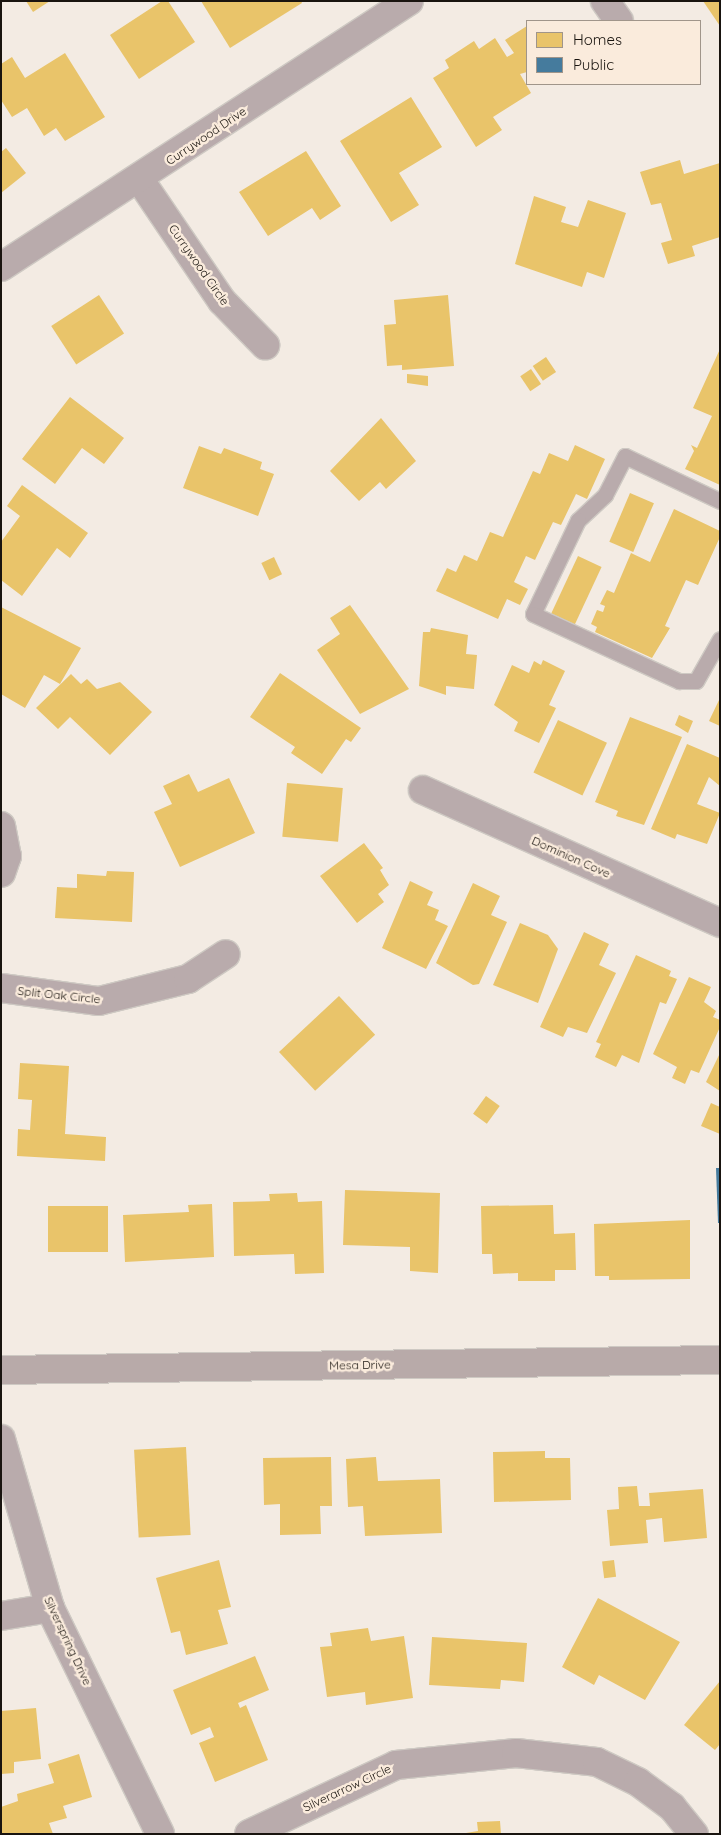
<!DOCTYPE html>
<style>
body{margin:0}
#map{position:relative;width:721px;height:1835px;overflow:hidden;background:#f3ebe3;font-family:Quicksand,sans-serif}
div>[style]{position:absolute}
.homes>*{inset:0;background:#e9c46a;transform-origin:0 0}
.public>*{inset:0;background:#457b9d}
.roads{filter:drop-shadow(1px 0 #cec9c3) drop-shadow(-1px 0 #cec9c3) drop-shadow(0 1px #cec9c3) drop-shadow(0 -1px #cec9c3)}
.lane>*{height:15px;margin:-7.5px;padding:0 7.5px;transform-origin:7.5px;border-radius:7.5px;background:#b9abac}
.street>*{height:28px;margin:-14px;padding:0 14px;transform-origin:14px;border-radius:14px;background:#b9abac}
.secondary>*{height:28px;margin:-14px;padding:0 14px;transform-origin:14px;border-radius:14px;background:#b8aaa9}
span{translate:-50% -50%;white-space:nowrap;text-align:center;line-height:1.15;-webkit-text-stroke:5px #faebdc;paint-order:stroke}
.street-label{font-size:12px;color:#19140f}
.frame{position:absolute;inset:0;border:2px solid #19140f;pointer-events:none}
.legend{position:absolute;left:526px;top:20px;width:175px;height:65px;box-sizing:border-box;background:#faebdc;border:1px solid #a0958a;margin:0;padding:6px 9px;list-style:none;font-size:15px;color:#19140f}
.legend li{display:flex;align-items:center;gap:10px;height:25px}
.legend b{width:25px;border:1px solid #a0958a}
</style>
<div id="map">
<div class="homes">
<div style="clip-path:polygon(26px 1px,50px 1px,33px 12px)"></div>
<div style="clip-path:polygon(162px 1px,168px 1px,195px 42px,139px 79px,110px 35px)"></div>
<div style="clip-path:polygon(201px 1px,301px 1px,302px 3px,230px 48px)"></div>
<div style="clip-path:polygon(703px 1px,720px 1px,720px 26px)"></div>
<div style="clip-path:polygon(527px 26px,527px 72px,520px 74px,531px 93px,493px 117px,502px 130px,476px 147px,433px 78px,449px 68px,445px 60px,474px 41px,479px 49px,495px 38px,507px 57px,514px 53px,505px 40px)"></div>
<div style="clip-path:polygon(65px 53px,105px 117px,65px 141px,56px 128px,44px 136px,27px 108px,12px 117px,1px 100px,1px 64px,12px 57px,25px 78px)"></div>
<div style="clip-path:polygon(411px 97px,442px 147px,399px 173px,419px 205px,391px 222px,340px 141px)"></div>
<div style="clip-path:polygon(6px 148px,26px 173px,1px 193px,1px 152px)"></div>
<div style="clip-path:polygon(306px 151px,341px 206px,320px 220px,312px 208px,268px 236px,239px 192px)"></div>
<div style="clip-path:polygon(680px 160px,684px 174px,720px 163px,720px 237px,692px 246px,695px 256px,668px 264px,661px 243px,672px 240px,661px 203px,651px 205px,640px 172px)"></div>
<div style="clip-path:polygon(534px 196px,566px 207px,561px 222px,578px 227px,588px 200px,626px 213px,604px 278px,587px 272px,582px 287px,515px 264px)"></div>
<div style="left:99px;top:295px;width:46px;height:57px;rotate:57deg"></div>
<div style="clip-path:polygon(448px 295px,454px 366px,402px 370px,402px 365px,387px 366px,384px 325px,396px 324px,394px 300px)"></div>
<div style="clip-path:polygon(720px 349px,720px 485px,685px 469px,694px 451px,691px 445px,697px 448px,712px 416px,693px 408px)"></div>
<div style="left:546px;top:357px;width:18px;height:16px;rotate:56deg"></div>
<div style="left:531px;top:369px;width:18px;height:13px;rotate:56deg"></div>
<div style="clip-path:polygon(407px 374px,428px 376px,428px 386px,407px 383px)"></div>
<div style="clip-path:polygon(70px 397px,124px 438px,104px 464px,82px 448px,55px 484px,22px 459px)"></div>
<div style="clip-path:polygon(381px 418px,416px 461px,386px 489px,380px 482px,359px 501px,330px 471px)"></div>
<div style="clip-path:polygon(575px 445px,605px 459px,587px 499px,576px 494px,561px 525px,553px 522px,535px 560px,526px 556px,514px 582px,528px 589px,520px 605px,507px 599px,498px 619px,436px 591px,447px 568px,456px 572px,464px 555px,477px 561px,490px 532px,503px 537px,533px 471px,540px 474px,549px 453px,568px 461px)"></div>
<div style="clip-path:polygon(199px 446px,221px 454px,224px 448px,262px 462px,260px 469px,274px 474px,258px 516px,183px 488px)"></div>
<div style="clip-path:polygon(22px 485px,88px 533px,70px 558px,57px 548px,22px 596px,1px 580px,1px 542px,20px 516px,7px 506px)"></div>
<div style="left:630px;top:493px;width:26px;height:53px;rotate:23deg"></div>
<div style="clip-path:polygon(674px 509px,720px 531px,720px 537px,698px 585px,686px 580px,665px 626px,670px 628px,652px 658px,595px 632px,597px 627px,591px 624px,597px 610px,603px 612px,605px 606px,600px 604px,607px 590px,614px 593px,631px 553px,650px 562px)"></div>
<div style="left:578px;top:556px;width:26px;height:65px;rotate:25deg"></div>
<div style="left:274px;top:557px;width:19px;height:14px;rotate:65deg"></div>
<div style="clip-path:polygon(350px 605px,409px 689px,360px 714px,317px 650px,340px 634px,330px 618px)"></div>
<div style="clip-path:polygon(1px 607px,81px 648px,60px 684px,44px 675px,25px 708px,1px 694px)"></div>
<div style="clip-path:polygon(431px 628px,468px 635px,466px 654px,477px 655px,474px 689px,446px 686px,446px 695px,419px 686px,423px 632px,430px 632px)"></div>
<div style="clip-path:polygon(543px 660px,565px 671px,549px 705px,556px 708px,539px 743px,514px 731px,518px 722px,494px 705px,512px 665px,529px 673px,534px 661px,541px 665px)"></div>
<div style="clip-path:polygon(280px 673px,361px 728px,351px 742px,346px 739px,322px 774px,291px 753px,295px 747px,250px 717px)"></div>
<div style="clip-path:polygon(71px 674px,81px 684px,87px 679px,97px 689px,120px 682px,152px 712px,110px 755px,70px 717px,58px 729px,36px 708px)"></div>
<div style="clip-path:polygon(720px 698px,720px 726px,709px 721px)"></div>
<div style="clip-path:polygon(679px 715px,693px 721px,688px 733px,675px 725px)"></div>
<div style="clip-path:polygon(630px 717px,682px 737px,644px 825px,616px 816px,618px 811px,595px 802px)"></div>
<div style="left:558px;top:720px;width:54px;height:58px;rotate:25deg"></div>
<div style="clip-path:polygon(687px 744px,720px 758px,720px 786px,709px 777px,697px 804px,720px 813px,707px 844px,677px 834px,675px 839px,651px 829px)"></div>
<div style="clip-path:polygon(189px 774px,198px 792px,229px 778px,255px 833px,180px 867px,154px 812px,172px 804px,163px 786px)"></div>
<div style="left:287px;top:783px;width:56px;height:54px;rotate:5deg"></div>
<div style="clip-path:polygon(364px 843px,383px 868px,380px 870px,389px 885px,378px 894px,384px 902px,357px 923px,320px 876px)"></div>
<div style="clip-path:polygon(107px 871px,134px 872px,132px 922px,55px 918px,57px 887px,77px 888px,77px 874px,106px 876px)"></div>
<div style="clip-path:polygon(410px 881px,433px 892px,427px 905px,439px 910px,435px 920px,448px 926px,426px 969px,382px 948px)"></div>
<div style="clip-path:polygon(473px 883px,500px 896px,491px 915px,507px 922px,479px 984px,473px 985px,436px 963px)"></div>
<div style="clip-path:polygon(520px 923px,548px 935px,558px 949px,538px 1003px,493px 985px)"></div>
<div style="clip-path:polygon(584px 932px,609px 944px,599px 965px,616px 973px,587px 1033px,568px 1027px,563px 1037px,540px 1027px)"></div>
<div style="clip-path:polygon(636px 955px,671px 971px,669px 976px,677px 979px,666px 1004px,660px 1002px,639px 1063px,622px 1055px,616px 1067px,595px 1057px,601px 1044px,596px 1042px)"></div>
<div style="clip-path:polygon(689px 977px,711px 987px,704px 1002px,716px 1011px,713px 1017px,720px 1020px,720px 1027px,699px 1073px,691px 1070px,685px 1084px,672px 1078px,677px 1067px,653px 1054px)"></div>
<div style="left:339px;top:996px;width:53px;height:82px;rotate:47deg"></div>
<div style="clip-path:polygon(720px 1053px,720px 1091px,706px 1082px)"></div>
<div style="clip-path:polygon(20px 1063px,69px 1066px,65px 1134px,106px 1137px,105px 1161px,17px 1156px,18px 1129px,30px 1130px,32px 1100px,18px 1099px)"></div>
<div style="left:486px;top:1096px;width:17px;height:22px;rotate:36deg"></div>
<div style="clip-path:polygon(711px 1103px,720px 1107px,720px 1134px,701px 1126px)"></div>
<div style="clip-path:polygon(345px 1190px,440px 1193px,438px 1273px,410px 1271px,410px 1247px,343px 1245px)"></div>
<div style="clip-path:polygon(297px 1193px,298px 1202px,322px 1201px,324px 1273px,295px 1274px,294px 1254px,234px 1256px,233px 1202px,270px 1201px,269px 1194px)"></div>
<div style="clip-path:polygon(212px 1204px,214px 1257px,125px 1262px,123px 1215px,189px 1212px,188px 1205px)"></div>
<div style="clip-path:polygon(553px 1205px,554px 1234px,575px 1233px,576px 1270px,555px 1270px,555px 1281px,518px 1281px,518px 1273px,493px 1274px,492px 1254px,482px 1254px,481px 1206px)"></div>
<div style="left:48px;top:1206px;width:60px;height:46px"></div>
<div style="clip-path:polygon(690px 1220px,690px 1279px,609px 1280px,609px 1276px,595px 1276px,594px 1224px)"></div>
<div style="left:186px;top:1447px;width:88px;height:52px;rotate:87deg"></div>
<div style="clip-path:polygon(545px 1451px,545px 1458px,570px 1458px,571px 1500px,494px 1502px,493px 1452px)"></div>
<div style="clip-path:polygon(331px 1457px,332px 1506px,320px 1506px,321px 1534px,280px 1535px,280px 1504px,264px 1505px,263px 1458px)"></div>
<div style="clip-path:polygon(376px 1457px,378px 1481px,440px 1479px,442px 1533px,365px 1536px,363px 1506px,348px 1507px,346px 1459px)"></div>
<div style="clip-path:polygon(637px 1486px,639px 1506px,650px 1506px,649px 1493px,703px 1489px,707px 1538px,664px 1542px,662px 1518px,646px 1520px,648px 1543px,610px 1546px,607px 1510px,619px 1509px,618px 1487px)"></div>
<div style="clip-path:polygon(219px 1560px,231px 1607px,218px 1610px,228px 1644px,186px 1655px,180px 1631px,171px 1633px,156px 1578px)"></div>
<div style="left:614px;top:1560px;width:17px;height:12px;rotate:83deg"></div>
<div style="clip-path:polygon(598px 1598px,680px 1642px,645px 1700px,599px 1675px,594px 1685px,562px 1667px)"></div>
<div style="clip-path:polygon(368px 1628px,371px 1641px,404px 1636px,413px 1698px,366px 1705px,365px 1692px,327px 1697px,320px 1647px,332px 1646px,330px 1633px)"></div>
<div style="clip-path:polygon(432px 1637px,527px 1643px,524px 1682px,501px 1680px,500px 1689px,429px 1685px)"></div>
<div style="clip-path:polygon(255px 1656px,269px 1690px,238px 1703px,240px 1708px,246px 1705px,268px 1760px,215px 1782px,199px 1743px,214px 1737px,210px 1727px,191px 1735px,173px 1690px)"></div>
<div style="clip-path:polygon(720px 1681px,720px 1744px,715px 1750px,684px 1725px)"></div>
<div style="clip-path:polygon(36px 1708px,41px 1759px,14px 1762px,14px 1773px,1px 1774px,1px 1711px)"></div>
<div style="clip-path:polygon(79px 1754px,92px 1797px,63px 1806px,67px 1818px,49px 1823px,53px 1834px,1px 1834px,1px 1807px,18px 1801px,17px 1794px,54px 1783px,48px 1764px)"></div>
<div style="clip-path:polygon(500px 1821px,501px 1834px,460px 1834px,478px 1831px,477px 1822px)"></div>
</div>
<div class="public">
<div style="clip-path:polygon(716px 1168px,720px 1168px,720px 1223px,718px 1223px)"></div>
</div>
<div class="roads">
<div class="lane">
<div style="left:720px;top:501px;width:105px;rotate:-154.7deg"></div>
<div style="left:625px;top:456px;width:44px;rotate:117.1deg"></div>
<div style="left:605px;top:495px;width:37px;rotate:137deg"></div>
<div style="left:578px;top:520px;width:104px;rotate:115.6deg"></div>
<div style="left:533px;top:614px;width:161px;rotate:24.7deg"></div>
<div style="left:679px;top:681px;width:17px"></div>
<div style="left:696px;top:681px;width:48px;rotate:-60.3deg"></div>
</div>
<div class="street">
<div style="left:605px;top:1px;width:24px;rotate:55deg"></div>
<div style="left:140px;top:180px;width:146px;rotate:55.9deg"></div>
<div style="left:222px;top:301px;width:62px;rotate:45.7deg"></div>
<div style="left:1px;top:267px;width:487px;rotate:-33.1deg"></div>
<div style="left:423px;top:790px;width:325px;rotate:24.1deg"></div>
<div style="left:1px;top:826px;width:31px;rotate:79deg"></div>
<div style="left:7px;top:856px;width:18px;rotate:109deg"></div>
<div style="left:1px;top:988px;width:99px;rotate:7.6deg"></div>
<div style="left:99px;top:1001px;width:92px;rotate:-13.9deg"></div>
<div style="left:188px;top:979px;width:45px;rotate:-33.3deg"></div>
<div style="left:1px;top:1439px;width:176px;rotate:73.8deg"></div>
<div style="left:50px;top:1608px;width:251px;rotate:64deg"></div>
<div style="left:1px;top:1616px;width:50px;rotate:-9.3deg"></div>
<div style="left:249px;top:1834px;width:162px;rotate:-25.1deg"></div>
<div style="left:396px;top:1765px;width:121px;rotate:-5.7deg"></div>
<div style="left:516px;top:1753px;width:81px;rotate:6.3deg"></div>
<div style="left:597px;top:1762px;width:46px;rotate:26deg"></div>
<div style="left:638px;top:1782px;width:42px;rotate:36.3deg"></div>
<div style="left:672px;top:1807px;width:35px;rotate:51deg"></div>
</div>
<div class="secondary">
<div style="left:1px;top:1370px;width:719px;rotate:-0.8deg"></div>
</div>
</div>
<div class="street-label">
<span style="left:206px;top:136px;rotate:-34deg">Currywood Drive</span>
<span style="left:199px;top:265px;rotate:55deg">Currywood Circle</span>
<span style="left:571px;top:857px;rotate:24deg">Dominion Cove</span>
<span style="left:59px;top:995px;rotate:6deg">Split Oak Circle</span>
<span style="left:360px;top:1365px;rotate:-1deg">Mesa Drive</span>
<span style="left:68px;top:1641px;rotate:65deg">Silverspring Drive</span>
<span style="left:347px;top:1788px;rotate:-25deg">Silverarrow Circle</span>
</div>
<div class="frame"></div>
<ul class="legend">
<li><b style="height:14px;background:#e9c46a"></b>Homes</li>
<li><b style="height:14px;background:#457b9d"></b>Public</li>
</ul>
</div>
